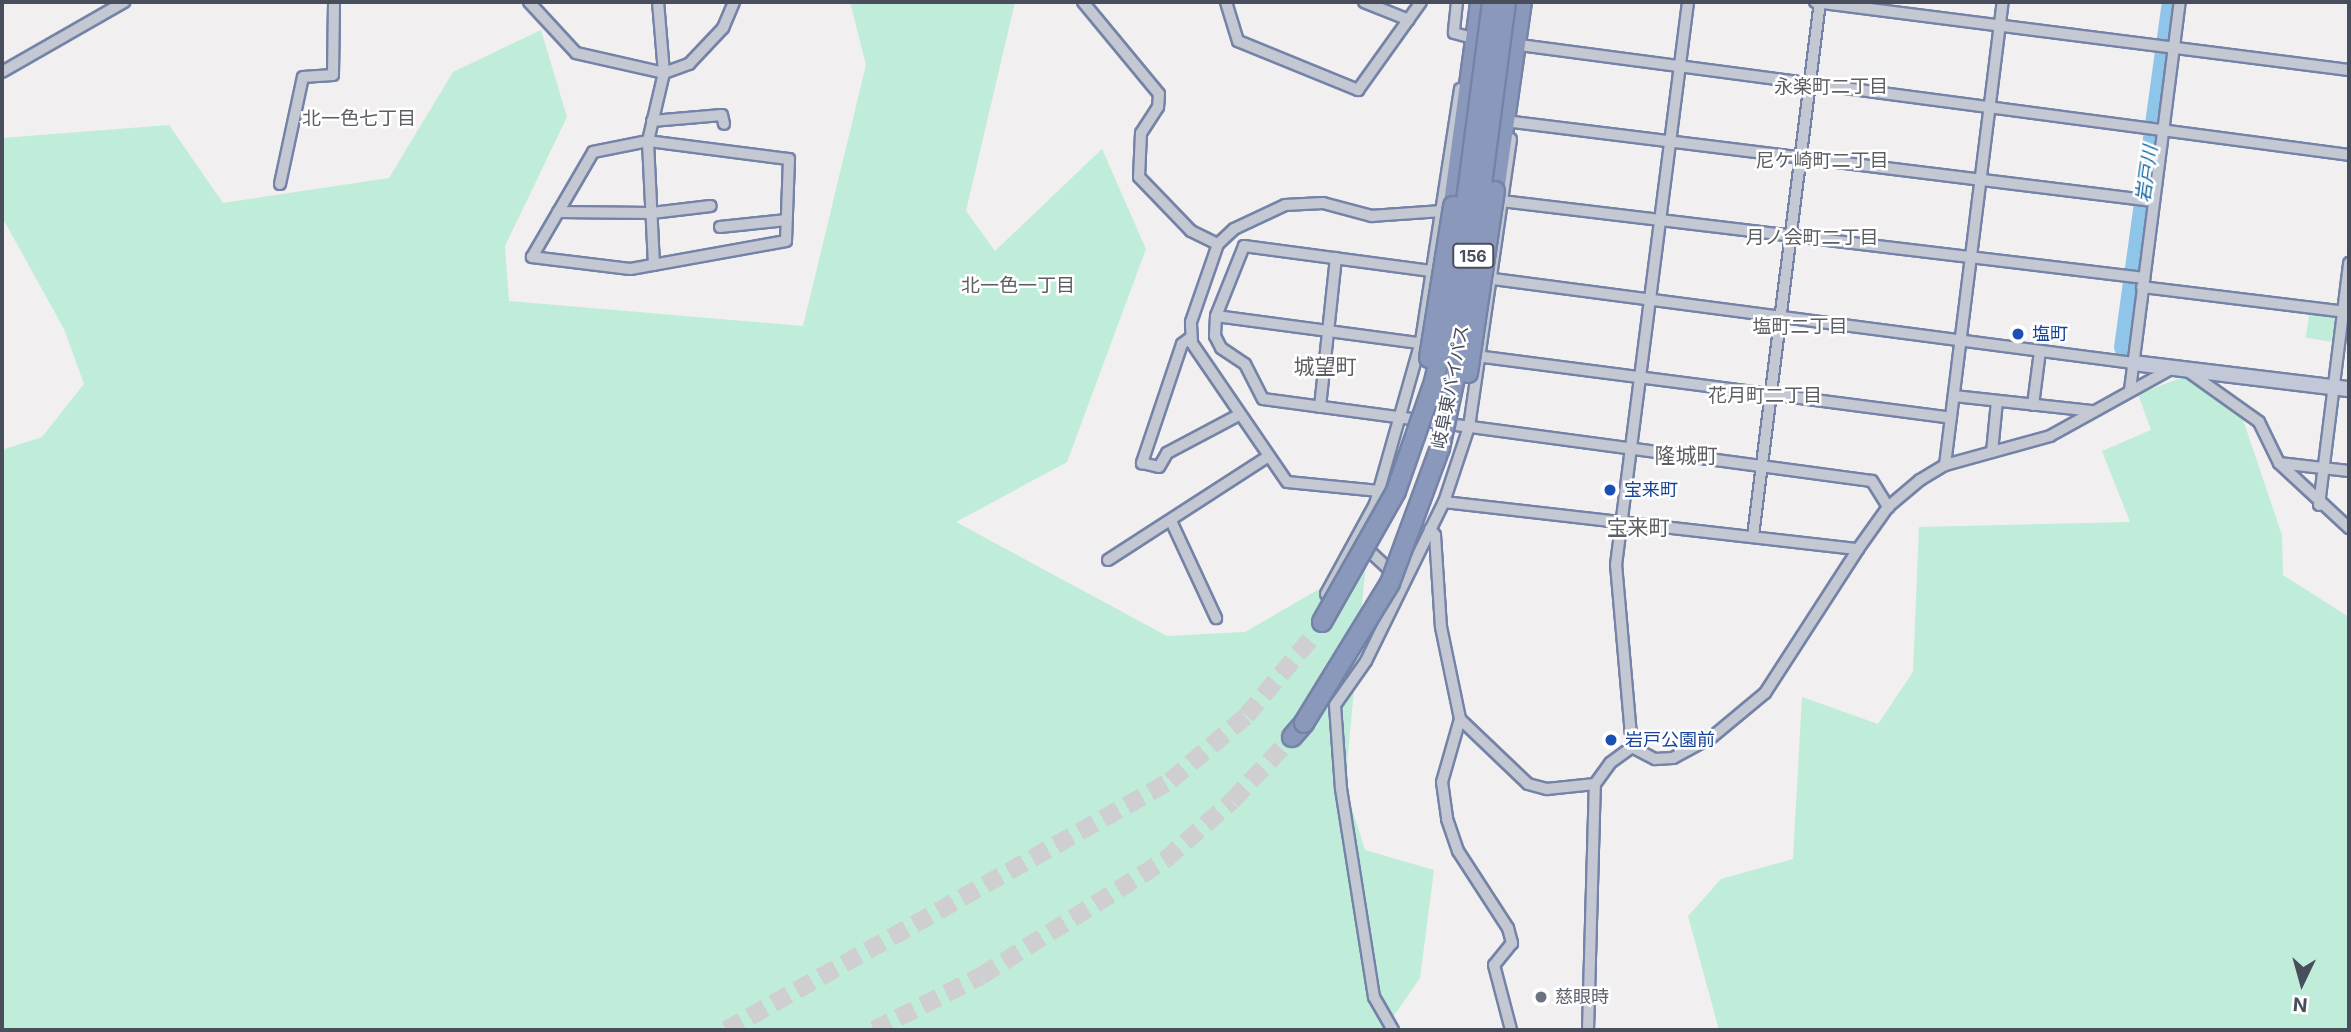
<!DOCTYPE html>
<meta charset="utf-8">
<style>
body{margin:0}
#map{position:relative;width:2351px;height:1032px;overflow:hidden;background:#f1efef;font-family:Inter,"Noto Sans JP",sans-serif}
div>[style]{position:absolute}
.green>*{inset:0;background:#bfedd9;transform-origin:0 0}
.river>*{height:19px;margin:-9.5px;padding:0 9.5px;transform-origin:9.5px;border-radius:9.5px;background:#8ec5e8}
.highway-tunnel>*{height:18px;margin-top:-9px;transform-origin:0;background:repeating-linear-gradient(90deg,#cfcfd1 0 18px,transparent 0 27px)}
.roads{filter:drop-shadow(2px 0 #7483a7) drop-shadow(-2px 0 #7483a7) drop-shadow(0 2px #7483a7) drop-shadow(0 -2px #7483a7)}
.street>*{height:10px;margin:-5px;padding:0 5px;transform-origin:5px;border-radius:5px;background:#c3c8d3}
.secondary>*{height:14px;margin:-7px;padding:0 7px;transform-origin:7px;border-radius:7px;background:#c2c8d7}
.highway>*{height:18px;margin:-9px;padding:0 9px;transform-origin:9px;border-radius:9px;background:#8998bb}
.bridges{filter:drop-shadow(2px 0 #7483a7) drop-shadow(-2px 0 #7483a7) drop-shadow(0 2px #7483a7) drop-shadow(0 -2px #7483a7)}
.highway-bridge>*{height:18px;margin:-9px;padding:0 9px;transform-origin:9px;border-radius:9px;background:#8998bb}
.dots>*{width:19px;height:19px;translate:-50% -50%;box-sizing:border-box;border:4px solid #fff;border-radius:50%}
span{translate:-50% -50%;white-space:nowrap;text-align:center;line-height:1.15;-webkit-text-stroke:5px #fff;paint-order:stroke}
.shield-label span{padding:2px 5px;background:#fff;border:2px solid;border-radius:5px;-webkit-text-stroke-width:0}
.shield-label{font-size:16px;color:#484e5b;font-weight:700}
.transit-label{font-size:18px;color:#164399}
.left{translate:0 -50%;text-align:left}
.street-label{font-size:18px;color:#484e5b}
.worship-label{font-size:18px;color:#5b616d}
.neighbourhood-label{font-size:19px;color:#5c5e63}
.water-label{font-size:19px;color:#136aa3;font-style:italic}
.quarter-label{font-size:21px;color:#5c5e63}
.frame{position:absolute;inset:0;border:4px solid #484e5b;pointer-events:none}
.north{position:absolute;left:2267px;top:948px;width:70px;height:70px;-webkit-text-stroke:5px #fff;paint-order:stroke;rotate:185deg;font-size:19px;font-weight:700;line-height:28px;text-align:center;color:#484e5b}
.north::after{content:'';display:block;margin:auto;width:24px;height:32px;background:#484e5b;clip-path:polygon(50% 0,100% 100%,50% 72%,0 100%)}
</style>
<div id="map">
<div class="green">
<div style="clip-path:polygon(850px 2px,1015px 2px,966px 211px,995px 251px,1102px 149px,1146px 249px,1067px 462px,956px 522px,1167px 636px,1245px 632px,1366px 562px,1345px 786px,1365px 850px,1434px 870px,1420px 978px,1384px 1030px,2px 1030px,2px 450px,42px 437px,84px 384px,64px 329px,2px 217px,2px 138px,169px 125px,223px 203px,389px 178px,453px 72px,541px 30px,567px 117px,505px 246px,509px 301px,803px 326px,866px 65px)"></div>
<div style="left:2310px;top:310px;width:26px;height:28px;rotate:9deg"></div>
<div style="clip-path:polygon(2186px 376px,2241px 414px,2282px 535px,2283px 575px,2349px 617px,2349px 1030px,1719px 1030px,1688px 916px,1721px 879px,1793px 859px,1802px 697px,1878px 724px,1913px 672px,1919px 527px,2130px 522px,2102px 451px,2151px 430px,2138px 394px)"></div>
</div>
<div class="river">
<div style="left:2123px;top:347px;width:348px;rotate:-82.1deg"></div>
</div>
<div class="highway-tunnel">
<div style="left:726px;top:1030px;width:509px;rotate:-29.28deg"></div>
<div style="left:1170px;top:781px;width:100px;rotate:-40.5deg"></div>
<div style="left:1246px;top:716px;width:106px;rotate:-50deg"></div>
<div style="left:874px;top:1030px;width:120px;rotate:-26.8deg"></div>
<div style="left:981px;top:976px;width:218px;rotate:-32.2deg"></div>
<div style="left:1165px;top:860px;width:89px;rotate:-41.4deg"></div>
<div style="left:1232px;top:801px;width:88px;rotate:-46.8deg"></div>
</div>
<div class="roads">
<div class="street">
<div style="left:529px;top:2px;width:69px;rotate:47.3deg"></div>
<div style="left:576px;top:53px;width:90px;rotate:12.8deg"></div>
<div style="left:664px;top:73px;width:27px;rotate:-20deg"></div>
<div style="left:689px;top:64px;width:50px;rotate:-46.6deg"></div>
<div style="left:723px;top:28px;width:28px;rotate:-67deg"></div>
<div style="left:1083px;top:2px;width:119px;rotate:50.4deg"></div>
<div style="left:1159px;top:94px;width:13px;rotate:94deg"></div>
<div style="left:1158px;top:107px;width:31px;rotate:123deg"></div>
<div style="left:1141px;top:133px;width:44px;rotate:92.6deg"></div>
<div style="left:1139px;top:177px;width:75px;rotate:46.1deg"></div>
<div style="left:1191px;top:231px;width:30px;rotate:26deg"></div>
<div style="left:1226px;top:2px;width:41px;rotate:72.9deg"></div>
<div style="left:1238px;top:41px;width:130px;rotate:22.2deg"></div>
<div style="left:1358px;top:90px;width:108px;rotate:-54.4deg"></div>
<div style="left:1364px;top:2px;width:48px;rotate:21.8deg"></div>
<div style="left:1457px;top:2px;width:31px;rotate:96deg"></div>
<div style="left:1454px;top:33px;width:24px;rotate:15deg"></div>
<div style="left:1815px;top:2px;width:538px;rotate:7.26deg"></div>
<div style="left:1512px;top:44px;width:844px;rotate:7.55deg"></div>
<div style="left:2px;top:72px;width:141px;rotate:-29.8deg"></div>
<div style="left:652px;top:121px;width:70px;rotate:-4.9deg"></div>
<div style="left:722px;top:115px;width:9px;rotate:77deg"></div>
<div style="left:1513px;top:122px;width:645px;rotate:7.04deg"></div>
<div style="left:648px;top:141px;width:142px;rotate:7.3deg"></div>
<div style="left:789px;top:159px;width:82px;rotate:92.1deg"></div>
<div style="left:786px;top:241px;width:158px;rotate:169.8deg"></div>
<div style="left:630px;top:269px;width:99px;rotate:-173deg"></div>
<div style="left:532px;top:257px;width:121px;rotate:-59.8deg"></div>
<div style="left:593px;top:152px;width:56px;rotate:-11.3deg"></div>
<div style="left:280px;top:184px;width:109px;rotate:-77.9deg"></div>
<div style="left:303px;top:77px;width:30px;rotate:-4deg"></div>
<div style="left:333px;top:75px;width:73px;rotate:-89.2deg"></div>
<div style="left:1493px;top:200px;width:656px;rotate:6.83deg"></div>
<div style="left:558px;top:212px;width:94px;rotate:0.6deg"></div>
<div style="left:652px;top:213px;width:59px;rotate:-6.8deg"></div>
<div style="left:720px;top:227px;width:67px;rotate:-6deg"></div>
<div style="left:654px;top:265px;width:124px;rotate:-92.8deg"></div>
<div style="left:648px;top:141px;width:70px;rotate:-76.8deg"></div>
<div style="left:664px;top:73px;width:71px;rotate:-94.8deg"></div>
<div style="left:1446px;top:273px;width:204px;rotate:-172.4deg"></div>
<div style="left:1244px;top:246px;width:75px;rotate:111.8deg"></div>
<div style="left:1216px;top:316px;width:20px;rotate:93deg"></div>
<div style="left:1215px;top:336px;width:13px;rotate:63deg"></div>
<div style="left:1221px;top:348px;width:29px;rotate:34deg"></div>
<div style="left:1245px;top:364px;width:39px;rotate:63deg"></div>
<div style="left:1263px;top:399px;width:614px;rotate:7.67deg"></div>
<div style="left:1872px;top:481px;width:31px;rotate:58deg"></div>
<div style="left:1478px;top:277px;width:661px;rotate:7.48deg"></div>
<div style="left:2142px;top:287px;width:207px;rotate:7deg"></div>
<div style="left:1216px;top:316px;width:220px;rotate:7.6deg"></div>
<div style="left:1190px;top:338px;width:10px;rotate:143deg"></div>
<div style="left:1182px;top:344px;width:126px;rotate:108.6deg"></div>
<div style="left:1142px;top:463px;width:17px;rotate:13deg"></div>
<div style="left:1159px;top:467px;width:16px;rotate:-60deg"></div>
<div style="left:1167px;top:453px;width:79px;rotate:-27.9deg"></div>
<div style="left:1476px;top:356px;width:479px;rotate:7.4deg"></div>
<div style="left:2189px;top:372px;width:86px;rotate:35.5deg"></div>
<div style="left:2259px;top:422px;width:46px;rotate:64deg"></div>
<div style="left:2279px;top:463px;width:96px;rotate:42.9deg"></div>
<div style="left:2130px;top:390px;width:391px;rotate:-82.7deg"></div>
<div style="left:1954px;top:396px;width:138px;rotate:6.2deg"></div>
<div style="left:2033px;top:405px;width:54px;rotate:-82.6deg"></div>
<div style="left:1320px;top:407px;width:150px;rotate:-83.9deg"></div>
<div style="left:1992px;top:452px;width:51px;rotate:-84.4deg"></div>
<div style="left:2279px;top:463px;width:70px;rotate:6.5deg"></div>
<div style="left:1945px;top:465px;width:467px;rotate:-82.9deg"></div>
<div style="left:1379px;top:491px;width:92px;rotate:-174.4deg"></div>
<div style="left:1287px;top:482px;width:168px;rotate:-124.4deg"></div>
<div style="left:1192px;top:343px;width:21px;rotate:-93deg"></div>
<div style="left:1191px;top:322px;width:83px;rotate:-70.9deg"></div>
<div style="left:1218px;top:244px;width:22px;rotate:-43deg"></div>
<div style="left:1234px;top:229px;width:56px;rotate:-25.2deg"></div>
<div style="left:1285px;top:205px;width:38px;rotate:-3deg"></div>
<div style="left:1323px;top:203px;width:51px;rotate:14.9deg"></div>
<div style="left:1372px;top:216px;width:83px;rotate:-4.1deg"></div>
<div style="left:1444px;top:502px;width:417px;rotate:6.5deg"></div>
<div style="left:2319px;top:505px;width:244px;rotate:-82.9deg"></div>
<div style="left:1172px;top:523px;width:105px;rotate:65.1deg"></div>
<div style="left:1430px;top:529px;width:8px;rotate:50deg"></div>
<div style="left:1435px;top:535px;width:92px;rotate:86.3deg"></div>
<div style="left:1441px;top:627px;width:94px;rotate:78.3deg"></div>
<div style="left:1460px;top:719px;width:66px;rotate:105.9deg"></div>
<div style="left:1442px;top:782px;width:37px;rotate:82deg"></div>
<div style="left:1447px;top:819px;width:34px;rotate:71deg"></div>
<div style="left:1458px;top:851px;width:92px;rotate:57deg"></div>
<div style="left:1508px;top:928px;width:16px;rotate:75deg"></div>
<div style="left:1512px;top:943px;width:28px;rotate:129deg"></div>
<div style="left:1494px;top:965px;width:67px;rotate:75.3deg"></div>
<div style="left:1753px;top:536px;width:538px;rotate:-82.85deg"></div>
<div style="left:1363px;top:545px;width:44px;rotate:43.2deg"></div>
<div style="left:1108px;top:560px;width:189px;rotate:-32.9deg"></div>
<div style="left:1326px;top:594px;width:102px;rotate:-61.4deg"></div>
<div style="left:1375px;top:504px;width:169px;rotate:-74.2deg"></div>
<div style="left:1421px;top:341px;width:255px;rotate:-81.2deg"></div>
<div style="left:1460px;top:719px;width:94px;rotate:43.7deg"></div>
<div style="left:1528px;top:784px;width:20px;rotate:15deg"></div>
<div style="left:1547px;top:789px;width:48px;rotate:-5.9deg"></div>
<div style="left:1632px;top:747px;width:183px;rotate:-95deg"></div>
<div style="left:1616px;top:565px;width:568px;rotate:-82.71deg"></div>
<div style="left:1632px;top:747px;width:26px;rotate:28deg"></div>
<div style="left:1655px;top:759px;width:18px;rotate:-3deg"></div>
<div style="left:1673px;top:758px;width:44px;rotate:-28.3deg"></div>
<div style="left:1712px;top:737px;width:69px;rotate:-39.7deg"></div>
<div style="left:1765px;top:693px;width:171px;rotate:-57.1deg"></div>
<div style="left:1858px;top:549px;width:52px;rotate:-54.5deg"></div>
<div style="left:1888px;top:507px;width:42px;rotate:-40.2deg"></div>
<div style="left:1920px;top:480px;width:29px;rotate:-31deg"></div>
<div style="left:1945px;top:465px;width:109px;rotate:-15.4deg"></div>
<div style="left:2050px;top:436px;width:138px;rotate:-29deg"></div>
<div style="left:1393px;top:1030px;width:38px;rotate:-120deg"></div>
<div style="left:1374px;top:997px;width:211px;rotate:-99deg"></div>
<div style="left:1341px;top:789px;width:84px;rotate:-94.1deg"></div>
<div style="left:1335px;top:705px;width:54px;rotate:-54.8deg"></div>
<div style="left:1366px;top:661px;width:177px;rotate:-63.9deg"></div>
<div style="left:1444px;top:502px;width:79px;rotate:-71.6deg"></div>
<div style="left:1469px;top:427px;width:291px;rotate:-81.7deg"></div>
<div style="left:1588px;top:1030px;width:246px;rotate:-88.4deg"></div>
<div style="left:1595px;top:784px;width:26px;rotate:-54deg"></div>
<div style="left:1610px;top:763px;width:27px;rotate:-36deg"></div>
</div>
<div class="secondary">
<div style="left:2133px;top:363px;width:218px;rotate:6.9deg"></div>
</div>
<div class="highway">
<div style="left:1495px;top:191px;width:191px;rotate:-81.9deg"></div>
<div style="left:1453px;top:203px;width:203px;rotate:-82.3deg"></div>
<div style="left:1292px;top:737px;width:18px;rotate:-49deg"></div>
</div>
</div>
<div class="bridges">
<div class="highway-bridge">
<div style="left:1429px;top:358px;width:154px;rotate:-81deg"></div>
<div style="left:1468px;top:373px;width:184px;rotate:-81.6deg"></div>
<div style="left:1322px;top:622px;width:150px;rotate:-60.5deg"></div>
<div style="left:1396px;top:491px;width:115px;rotate:-70.8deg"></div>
<div style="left:1434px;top:382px;width:92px;rotate:-77.5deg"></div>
<div style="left:1454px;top:292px;width:292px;rotate:-82.5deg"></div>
<div style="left:1304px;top:723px;width:164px;rotate:-58.4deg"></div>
<div style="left:1390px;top:583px;width:144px;rotate:-69.7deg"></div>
<div style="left:1440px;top:448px;width:91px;rotate:-77.9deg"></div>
<div style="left:1459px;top:359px;width:360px;rotate:-82.5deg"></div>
</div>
</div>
<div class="dots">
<div style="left:2018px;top:334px;background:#1a4fb4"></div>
<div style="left:1610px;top:490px;background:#1a4fb4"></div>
<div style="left:1611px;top:740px;background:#1a4fb4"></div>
<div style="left:1541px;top:997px;background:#6b7280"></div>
</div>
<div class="shield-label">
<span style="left:1473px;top:256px">156</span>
</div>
<div class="transit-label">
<span class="left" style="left:2032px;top:334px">塩町</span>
<span class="left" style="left:1624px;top:490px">宝来町</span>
<span class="left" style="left:1625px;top:740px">岩戸公園前</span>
</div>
<div class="street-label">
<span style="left:1451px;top:387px;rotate:-79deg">岐阜東バイパス</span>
</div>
<div class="worship-label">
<span class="left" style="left:1555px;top:997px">慈眼時</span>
</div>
<div class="neighbourhood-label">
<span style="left:1831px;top:87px">永楽町二丁目</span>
<span style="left:359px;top:119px">北一色七丁目</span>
<span style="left:1822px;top:161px">尼ケ崎町二丁目</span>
<span style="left:1812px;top:238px">月ノ会町二丁目</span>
<span style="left:1018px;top:286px">北一色一丁目</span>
<span style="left:1800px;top:327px">塩町二丁目</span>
<span style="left:1765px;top:396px">花月町二丁目</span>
</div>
<div class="water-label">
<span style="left:2147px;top:174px;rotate:-82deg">岩戸川</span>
</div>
<div class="quarter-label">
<span style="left:1325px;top:367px">城望町</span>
<span style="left:1686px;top:456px">隆城町</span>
<span style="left:1638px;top:528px">宝来町</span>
</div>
<div class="frame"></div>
<div class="north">N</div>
</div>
